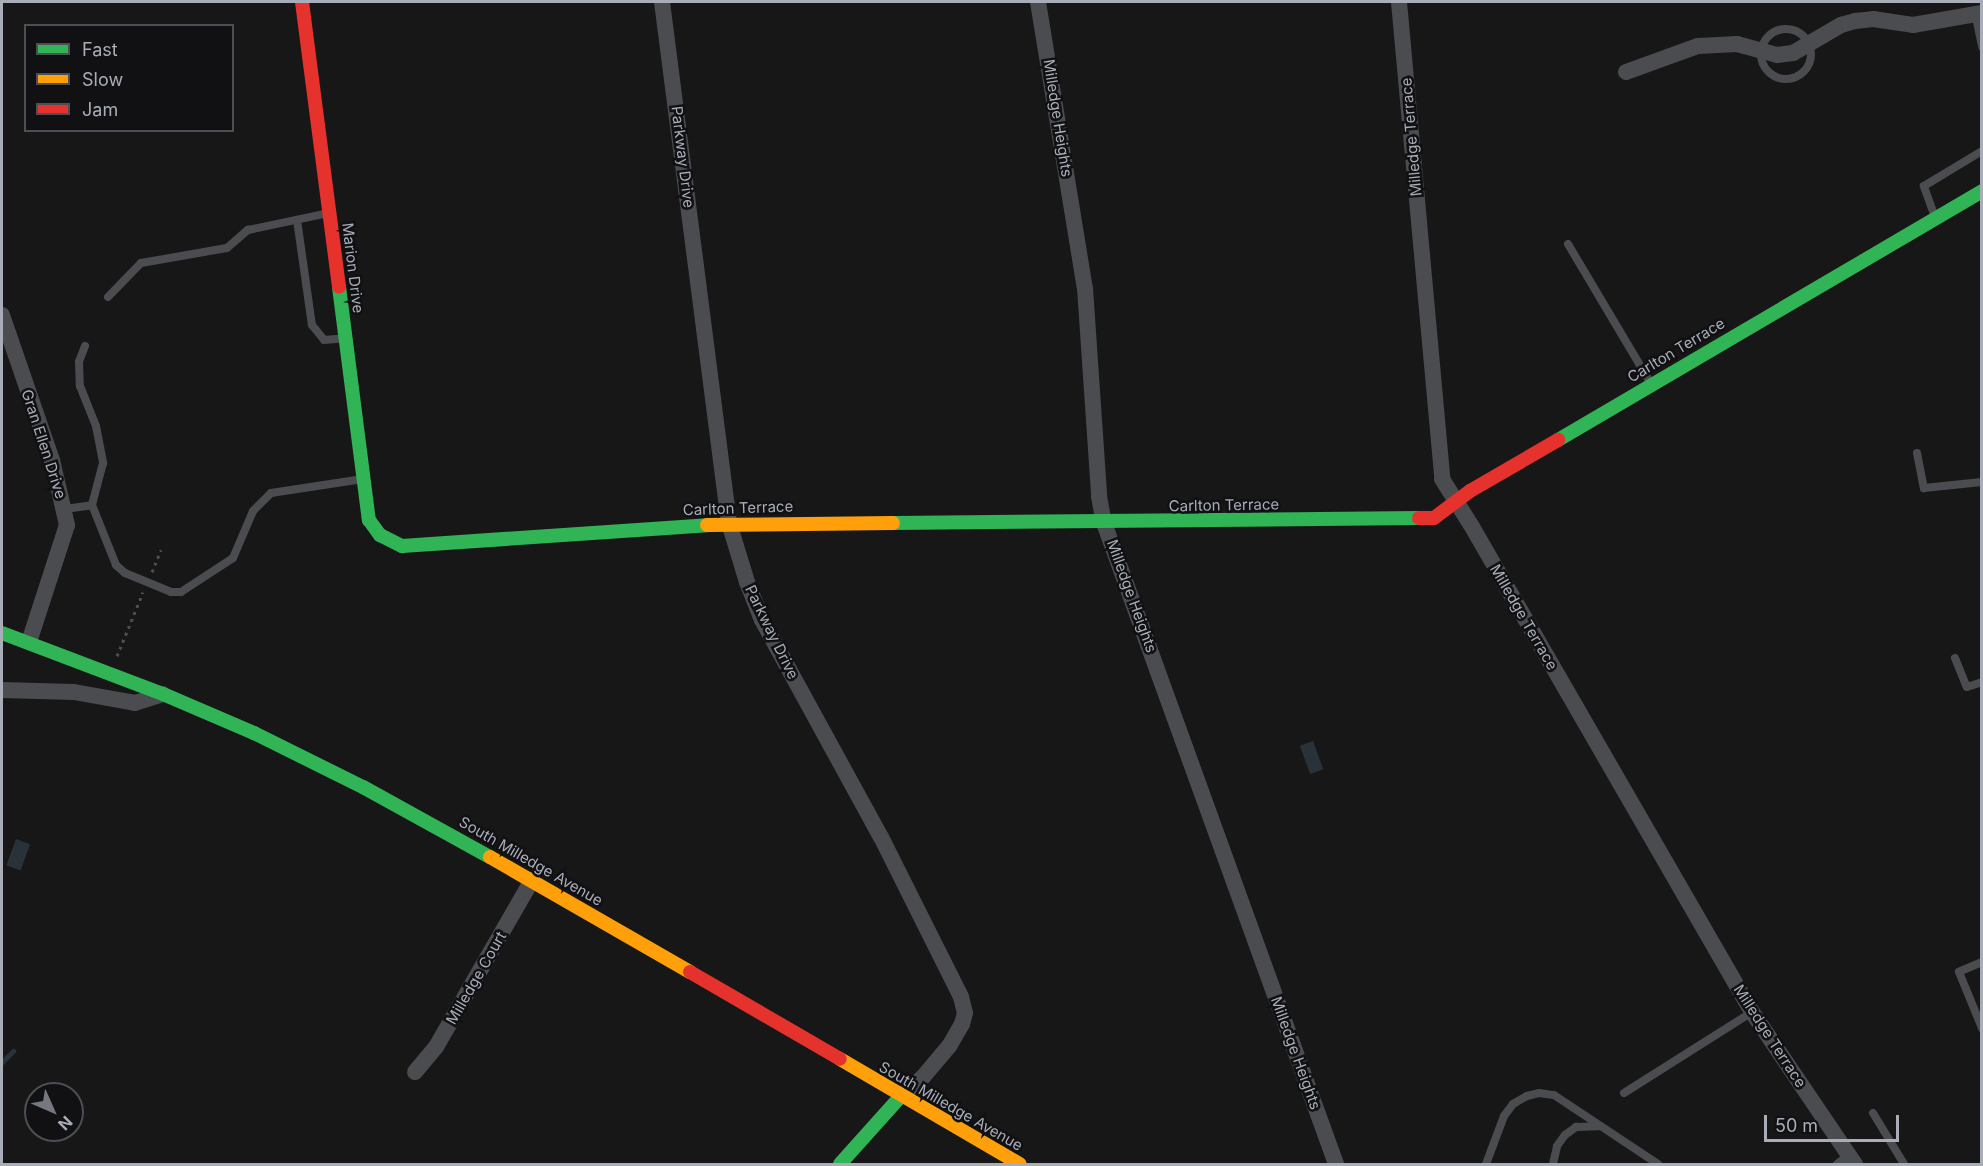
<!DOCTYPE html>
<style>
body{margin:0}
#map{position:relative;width:1983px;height:1166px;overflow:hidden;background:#171717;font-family:Inter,sans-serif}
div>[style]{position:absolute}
.water>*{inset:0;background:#2a3239;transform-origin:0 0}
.stream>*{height:5px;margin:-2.5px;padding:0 2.5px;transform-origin:2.5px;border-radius:2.5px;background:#2a3239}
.path>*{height:3px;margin-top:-1.5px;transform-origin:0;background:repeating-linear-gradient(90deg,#4d4e52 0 3px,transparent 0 7.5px)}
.lane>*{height:8px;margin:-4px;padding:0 4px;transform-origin:4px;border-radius:4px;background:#4b4c50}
.lane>.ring{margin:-4px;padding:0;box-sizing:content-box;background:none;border:8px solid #4b4c50;border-radius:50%}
.street>*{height:16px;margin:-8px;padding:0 8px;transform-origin:8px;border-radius:8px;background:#4b4c50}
.fast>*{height:14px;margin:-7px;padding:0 7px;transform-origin:7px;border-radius:7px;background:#30b455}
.slow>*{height:14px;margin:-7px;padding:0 7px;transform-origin:7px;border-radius:7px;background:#ff9f0a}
.jam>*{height:14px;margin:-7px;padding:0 7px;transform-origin:7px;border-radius:7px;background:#e5322d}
span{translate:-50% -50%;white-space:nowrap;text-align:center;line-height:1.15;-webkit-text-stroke:5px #111113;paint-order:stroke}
.street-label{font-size:15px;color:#a8adb8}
.frame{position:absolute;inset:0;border:3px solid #a8adb8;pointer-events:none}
.legend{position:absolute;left:24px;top:24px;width:210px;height:108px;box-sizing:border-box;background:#111113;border:2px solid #4d4f55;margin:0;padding:8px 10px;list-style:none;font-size:18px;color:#a8adb8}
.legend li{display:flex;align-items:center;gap:12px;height:30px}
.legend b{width:30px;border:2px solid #4d4f55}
.north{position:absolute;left:24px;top:1082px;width:60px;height:60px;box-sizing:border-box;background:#111113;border:2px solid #4d4f55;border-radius:50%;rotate:135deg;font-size:16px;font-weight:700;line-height:24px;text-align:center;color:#a8adb8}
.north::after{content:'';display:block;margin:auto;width:21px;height:27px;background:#757880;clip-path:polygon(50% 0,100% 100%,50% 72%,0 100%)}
.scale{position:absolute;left:1764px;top:1115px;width:135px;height:27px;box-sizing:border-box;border:3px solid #a8adb8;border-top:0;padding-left:8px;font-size:18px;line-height:21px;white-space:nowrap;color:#a8adb8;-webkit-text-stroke:4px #111113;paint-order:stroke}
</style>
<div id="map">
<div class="water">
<div style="left:1313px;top:741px;width:30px;height:14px;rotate:70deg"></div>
<div style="left:16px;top:839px;width:15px;height:28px;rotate:20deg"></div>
</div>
<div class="stream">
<div style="left:2px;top:1062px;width:16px;rotate:-45deg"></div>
</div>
<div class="path">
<div style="left:152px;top:572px;width:24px;rotate:-68deg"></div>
<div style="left:117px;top:656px;width:69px;rotate:-67.9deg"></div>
</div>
<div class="lane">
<div style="left:1975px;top:13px;width:35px;rotate:78deg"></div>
<div class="ring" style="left:1761px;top:29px;width:42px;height:42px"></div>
<div style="left:1935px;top:217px;width:33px;rotate:-110deg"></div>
<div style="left:1924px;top:186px;width:68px;rotate:-31.1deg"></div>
<div style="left:297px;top:220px;width:106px;rotate:81.9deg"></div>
<div style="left:312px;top:325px;width:19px;rotate:51deg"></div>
<div style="left:324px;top:340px;width:21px;rotate:-5deg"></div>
<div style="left:1568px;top:244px;width:163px;rotate:59.3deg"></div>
<div style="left:108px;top:297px;width:47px;rotate:-45.9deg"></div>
<div style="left:141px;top:263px;width:87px;rotate:-9.9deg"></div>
<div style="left:227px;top:248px;width:28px;rotate:-41deg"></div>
<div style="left:248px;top:230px;width:83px;rotate:-11.9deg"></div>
<div style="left:85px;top:346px;width:17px;rotate:111deg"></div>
<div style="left:79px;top:362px;width:24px;rotate:88deg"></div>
<div style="left:80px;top:386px;width:43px;rotate:68.2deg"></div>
<div style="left:96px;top:426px;width:38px;rotate:79deg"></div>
<div style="left:103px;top:463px;width:43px;rotate:104.7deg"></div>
<div style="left:92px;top:505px;width:65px;rotate:68.2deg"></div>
<div style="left:116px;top:565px;width:12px;rotate:42deg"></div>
<div style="left:125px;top:573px;width:50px;rotate:22.4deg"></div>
<div style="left:171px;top:592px;width:10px"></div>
<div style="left:181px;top:592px;width:62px;rotate:-33.2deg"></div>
<div style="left:233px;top:558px;width:51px;rotate:-66.9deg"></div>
<div style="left:253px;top:511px;width:25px;rotate:-45deg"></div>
<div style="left:271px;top:493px;width:93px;rotate:-8.7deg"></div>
<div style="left:1917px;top:453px;width:36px;rotate:79deg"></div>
<div style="left:1924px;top:488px;width:58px;rotate:-5.9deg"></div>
<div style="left:65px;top:509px;width:27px;rotate:-8deg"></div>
<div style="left:1955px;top:658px;width:31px;rotate:68deg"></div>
<div style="left:1967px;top:687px;width:16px;rotate:-18deg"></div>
<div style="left:1982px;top:962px;width:25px;rotate:157deg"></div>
<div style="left:1959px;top:972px;width:61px;rotate:67.7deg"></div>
<div style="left:1624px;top:1093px;width:151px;rotate:-32.3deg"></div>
<div style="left:1873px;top:1113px;width:60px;rotate:58.7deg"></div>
<div style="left:1486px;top:1164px;width:51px;rotate:-69.4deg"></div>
<div style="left:1504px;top:1116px;width:15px;rotate:-53deg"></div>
<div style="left:1513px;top:1104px;width:16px;rotate:-30deg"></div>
<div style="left:1527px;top:1096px;width:12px;rotate:-14deg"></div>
<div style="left:1539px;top:1093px;width:15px;rotate:8deg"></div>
<div style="left:1554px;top:1095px;width:125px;rotate:33.6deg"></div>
<div style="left:1553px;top:1164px;width:18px;rotate:-77deg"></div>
<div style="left:1557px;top:1146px;width:14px;rotate:-54deg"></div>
<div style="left:1565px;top:1135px;width:14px;rotate:-36deg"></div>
<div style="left:1576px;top:1127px;width:23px;rotate:-2deg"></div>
<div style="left:1837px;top:1164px;width:14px;rotate:-39deg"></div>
</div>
<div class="street">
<div style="left:662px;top:2px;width:525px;rotate:82.67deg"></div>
<div style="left:729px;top:523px;width:62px;rotate:73deg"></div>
<div style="left:747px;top:582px;width:41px;rotate:68.5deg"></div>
<div style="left:762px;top:620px;width:247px;rotate:61.3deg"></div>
<div style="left:881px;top:837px;width:179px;rotate:63.4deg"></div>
<div style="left:961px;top:997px;width:16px;rotate:76deg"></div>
<div style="left:965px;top:1013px;width:11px;rotate:105deg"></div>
<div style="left:962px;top:1024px;width:24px;rotate:120deg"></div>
<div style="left:950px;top:1045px;width:42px;rotate:130.2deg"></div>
<div style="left:923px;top:1077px;width:29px;rotate:139deg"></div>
<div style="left:1038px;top:2px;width:290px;rotate:80.7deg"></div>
<div style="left:1085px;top:288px;width:208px;rotate:86.1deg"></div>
<div style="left:1099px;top:496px;width:27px;rotate:80deg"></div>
<div style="left:1104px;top:523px;width:682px;rotate:70.1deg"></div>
<div style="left:1399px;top:2px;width:479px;rotate:84.8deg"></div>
<div style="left:1442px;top:479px;width:54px;rotate:57.8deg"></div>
<div style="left:1471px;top:525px;width:562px;rotate:60.01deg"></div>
<div style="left:1752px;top:1012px;width:184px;rotate:55.9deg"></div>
<div style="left:1626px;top:72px;width:77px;rotate:-19.9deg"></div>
<div style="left:1698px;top:46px;width:39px;rotate:-3deg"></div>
<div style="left:1737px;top:44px;width:41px;rotate:15.4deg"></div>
<div style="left:1777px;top:55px;width:16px;rotate:-7deg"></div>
<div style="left:1793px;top:53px;width:56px;rotate:-30.3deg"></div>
<div style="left:1841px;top:25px;width:15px;rotate:-16deg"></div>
<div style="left:1855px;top:21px;width:18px;rotate:-6deg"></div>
<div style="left:1873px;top:19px;width:40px;rotate:8.5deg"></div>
<div style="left:1913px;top:25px;width:70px;rotate:-9.9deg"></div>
<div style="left:2px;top:315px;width:153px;rotate:71deg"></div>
<div style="left:52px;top:460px;width:67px;rotate:77deg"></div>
<div style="left:67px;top:525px;width:123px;rotate:108deg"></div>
<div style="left:2px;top:690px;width:72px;rotate:1.6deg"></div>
<div style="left:74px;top:692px;width:62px;rotate:10.2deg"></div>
<div style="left:135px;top:703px;width:29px;rotate:-18deg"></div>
<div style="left:415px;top:1072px;width:33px;rotate:-50deg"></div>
<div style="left:436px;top:1047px;width:193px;rotate:-60.1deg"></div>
</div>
<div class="fast">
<div style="left:339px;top:287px;width:235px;rotate:82.7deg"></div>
<div style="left:369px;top:520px;width:19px;rotate:54deg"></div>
<div style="left:380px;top:535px;width:25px;rotate:27deg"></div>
<div style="left:402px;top:546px;width:306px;rotate:-3.9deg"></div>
<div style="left:1558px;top:440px;width:492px;rotate:-30.4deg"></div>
<div style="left:893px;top:523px;width:526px;rotate:-0.54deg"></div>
<div style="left:2px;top:633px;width:172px;rotate:20.8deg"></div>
<div style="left:163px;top:694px;width:99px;rotate:23.2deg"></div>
<div style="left:254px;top:733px;width:122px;rotate:26.4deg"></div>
<div style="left:363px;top:787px;width:145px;rotate:28.9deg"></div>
<div style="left:840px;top:1164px;width:91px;rotate:-48.1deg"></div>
</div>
<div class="slow">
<div style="left:707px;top:525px;width:186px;rotate:-0.6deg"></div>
<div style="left:490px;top:857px;width:231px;rotate:29.9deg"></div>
<div style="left:840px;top:1059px;width:208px;rotate:30.3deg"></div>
</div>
<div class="jam">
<div style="left:302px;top:2px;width:287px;rotate:82.6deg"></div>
<div style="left:1419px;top:518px;width:15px"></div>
<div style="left:1434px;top:518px;width:45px;rotate:-36.9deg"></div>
<div style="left:1470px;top:491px;width:102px;rotate:-30.1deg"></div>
<div style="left:690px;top:972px;width:173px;rotate:30.1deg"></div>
</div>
<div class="street-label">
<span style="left:1058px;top:118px;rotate:81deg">Milledge Heights</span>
<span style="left:1411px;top:137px;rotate:-95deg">Milledge Terrace</span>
<span style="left:683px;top:157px;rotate:83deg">Parkway Drive</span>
<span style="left:353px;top:268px;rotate:83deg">Marion Drive</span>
<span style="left:1676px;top:350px;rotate:-31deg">Carlton Terrace</span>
<span style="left:44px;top:444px;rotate:72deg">Gran Ellen Drive</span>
<span style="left:1224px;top:505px;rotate:-1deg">Carlton Terrace</span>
<span style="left:738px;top:508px;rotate:-2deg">Carlton Terrace</span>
<span style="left:1132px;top:596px;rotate:70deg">Milledge Heights</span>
<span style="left:1524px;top:617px;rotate:60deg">Milledge Terrace</span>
<span style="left:772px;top:632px;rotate:64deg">Parkway Drive</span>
<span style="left:531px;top:861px;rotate:30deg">South Milledge Avenue</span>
<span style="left:476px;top:978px;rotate:-60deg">Milledge Court</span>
<span style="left:1770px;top:1036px;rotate:57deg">Milledge Terrace</span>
<span style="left:1296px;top:1053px;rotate:70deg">Milledge Heights</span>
<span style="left:951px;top:1106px;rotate:30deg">South Milledge Avenue</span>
</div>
<div class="frame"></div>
<ul class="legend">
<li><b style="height:8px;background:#30b455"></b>Fast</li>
<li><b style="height:8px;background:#ff9f0a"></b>Slow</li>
<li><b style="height:8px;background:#e5322d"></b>Jam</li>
</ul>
<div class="north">N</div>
<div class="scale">50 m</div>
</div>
